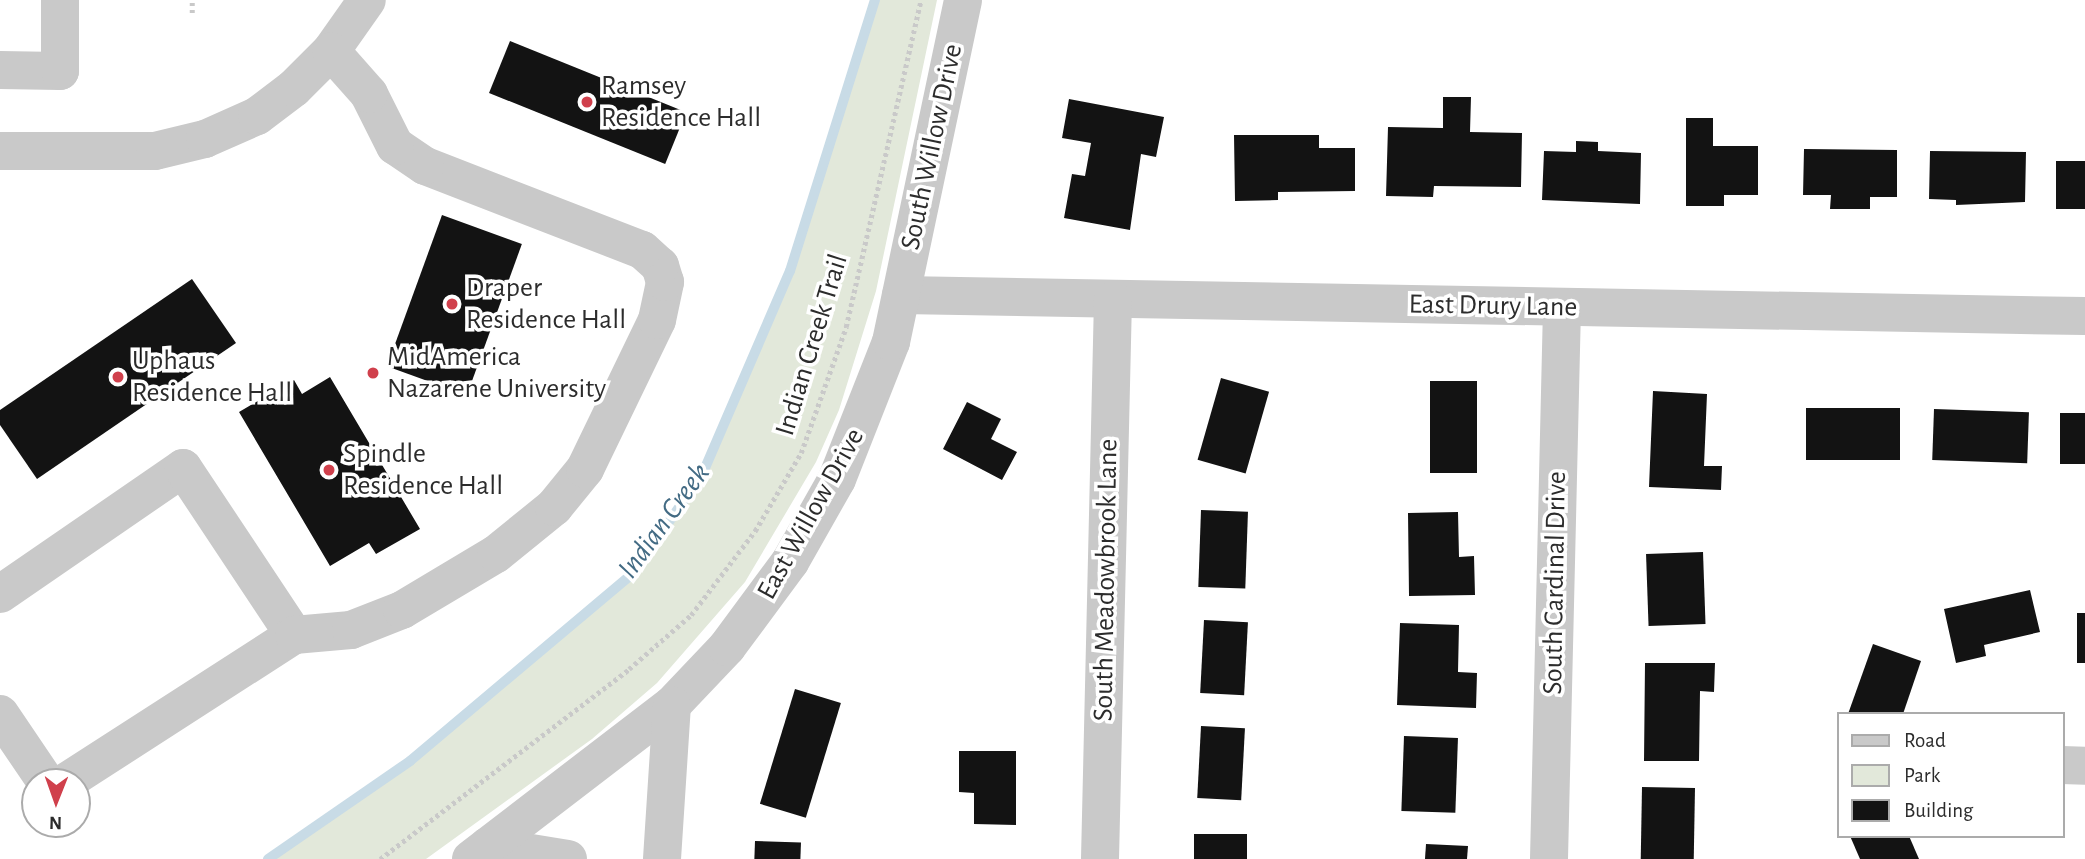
<!DOCTYPE html>
<style>
body{margin:0}
#map{position:relative;width:2085px;height:859px;overflow:hidden;background:#fff;font-family:"Alegreya Sans",sans-serif}
div>[style]{position:absolute}
.green>*{inset:0;background:#e2e8da}
.stream>*{height:10px;margin:-5px;padding:0 5px;transform-origin:5px;border-radius:5px;background:#c8dbe6}
.building>*{inset:0;background:#131313;transform-origin:0 0}
.path>*{height:4.5px;margin-top:-2.25px;transform-origin:0;background:repeating-linear-gradient(90deg,#c9c9c9 0 3.5px,transparent 0 7px)}
.minor>*{height:38px;margin:-19px;padding:0 19px;transform-origin:19px;border-radius:19px;background:#c9c9c9}
.dots>*{width:19px;height:19px;translate:-50% -50%;box-sizing:border-box;border:4px solid #fff;border-radius:50%}
span{translate:-50% -50%;white-space:nowrap;text-align:center;line-height:1.15;-webkit-text-stroke:7px #fff;paint-order:stroke}
.poi-label{font-size:28px;color:#2c2c2c}
.left{translate:0 -50%;text-align:left}
.street-label{font-size:28px;color:#2c2c2c}
.water-label{font-size:30px;color:#436b84;font-style:italic}
.legend{position:absolute;left:1837px;top:712px;width:228px;height:126px;box-sizing:border-box;background:#fff;border:2px solid #ababab;margin:0;padding:9px 12px;list-style:none;font-size:21px;color:#2c2c2c}
.legend li{display:flex;align-items:center;gap:14px;height:35px}
.legend b{width:35px;border:2px solid #ababab}
.north{position:absolute;left:21px;top:768px;width:70px;height:70px;box-sizing:border-box;background:#fff;border:2px solid #ababab;border-radius:50%;rotate:181deg;font-size:19px;font-weight:700;line-height:28px;text-align:center;color:#2c2c2c}
.north::after{content:'';display:block;margin:auto;width:24px;height:32px;background:#d0404c;clip-path:polygon(50% 0,100% 100%,50% 72%,0 100%)}
</style>
<div id="map">
<div class="green">
<div style="clip-path:polygon(875px 0,937px 0,876px 291px,839px 410px,816px 462px,745px 582px,657px 683px,592px 739px,426px 859px,268px 859px,410px 761px,631px 575px,702px 475px,790px 271px)"></div>
</div>
<div class="stream">
<div style="left:268px;top:859px;width:173px;rotate:-34.6deg"></div>
<div style="left:410px;top:761px;width:289px;rotate:-40.1deg"></div>
<div style="left:631px;top:575px;width:123px;rotate:-54.6deg"></div>
<div style="left:702px;top:475px;width:222px;rotate:-66.7deg"></div>
<div style="left:790px;top:271px;width:284px;rotate:-72.6deg"></div>
</div>
<div class="building">
<div style="left:510px;top:41px;width:190px;height:56px;rotate:22deg"></div>
<div style="clip-path:polygon(1443px 97px,1471px 97px,1470px 132px,1522px 133px,1521px 187px,1434px 186px,1433px 197px,1386px 196px,1388px 127px,1443px 128px)"></div>
<div style="clip-path:polygon(1069px 99px,1164px 117px,1156px 157px,1141px 154px,1130px 230px,1064px 218px,1072px 174px,1085px 176px,1091px 143px,1062px 138px)"></div>
<div style="clip-path:polygon(1686px 118px,1713px 118px,1713px 146px,1758px 146px,1758px 195px,1724px 195px,1724px 206px,1686px 206px)"></div>
<div style="clip-path:polygon(1234px 135px,1319px 135px,1319px 148px,1355px 148px,1355px 191px,1278px 192px,1278px 200px,1235px 201px)"></div>
<div style="clip-path:polygon(1576px 141px,1598px 142px,1598px 151px,1641px 153px,1640px 204px,1542px 200px,1544px 151px,1576px 152px)"></div>
<div style="clip-path:polygon(1804px 149px,1897px 150px,1897px 197px,1870px 197px,1870px 209px,1830px 209px,1831px 195px,1803px 195px)"></div>
<div style="clip-path:polygon(1930px 151px,2026px 152px,2025px 202px,1956px 205px,1956px 200px,1929px 199px)"></div>
<div style="left:2056px;top:161px;width:29px;height:48px"></div>
<div style="left:442px;top:215px;width:85px;height:161px;rotate:20deg"></div>
<div style="clip-path:polygon(192px 279px,236px 343px,37px 479px,0 425px,0 410px)"></div>
<div style="clip-path:polygon(330px 377px,420px 529px,376px 554px,369px 543px,330px 566px,239px 412px,294px 380px,302px 394px)"></div>
<div style="left:1221px;top:378px;width:50px;height:85px;rotate:16deg"></div>
<div style="left:1430px;top:381px;width:47px;height:92px"></div>
<div style="clip-path:polygon(1653px 391px,1707px 394px,1704px 466px,1722px 466px,1721px 490px,1649px 487px)"></div>
<div style="clip-path:polygon(967px 402px,1001px 419px,991px 439px,1017px 452px,1002px 480px,943px 449px)"></div>
<div style="left:1806px;top:408px;width:94px;height:52px"></div>
<div style="left:1934px;top:409px;width:95px;height:51px;rotate:2deg"></div>
<div style="left:2060px;top:413px;width:25px;height:51px"></div>
<div style="left:1201px;top:510px;width:47px;height:77px;rotate:2deg"></div>
<div style="clip-path:polygon(1458px 512px,1459px 557px,1474px 556px,1475px 595px,1409px 596px,1408px 513px)"></div>
<div style="left:1703px;top:552px;width:72px;height:57px;rotate:88deg"></div>
<div style="clip-path:polygon(2030px 590px,2040px 632px,1984px 645px,1986px 656px,1956px 663px,1944px 609px)"></div>
<div style="left:2077px;top:613px;width:8px;height:50px"></div>
<div style="left:1204px;top:620px;width:44px;height:73px;rotate:3deg"></div>
<div style="clip-path:polygon(1400px 623px,1459px 625px,1458px 672px,1477px 673px,1476px 708px,1397px 705px)"></div>
<div style="clip-path:polygon(1873px 644px,1921px 661px,1903px 714px,1848px 714px)"></div>
<div style="clip-path:polygon(1645px 663px,1715px 663px,1714px 692px,1700px 691px,1699px 761px,1644px 761px)"></div>
<div style="left:795px;top:689px;width:48px;height:120px;rotate:17deg"></div>
<div style="left:1201px;top:726px;width:44px;height:72px;rotate:3deg"></div>
<div style="left:1404px;top:736px;width:54px;height:75px;rotate:2deg"></div>
<div style="clip-path:polygon(959px 751px,1016px 751px,1016px 825px,974px 824px,974px 793px,959px 792px)"></div>
<div style="left:1642px;top:787px;width:53px;height:72px;rotate:1deg"></div>
<div style="left:1194px;top:834px;width:53px;height:25px"></div>
<div style="clip-path:polygon(1850px 836px,1909px 836px,1919px 859px,1860px 859px)"></div>
<div style="left:755px;top:841px;width:46px;height:18px;rotate:2deg"></div>
<div style="clip-path:polygon(1426px 844px,1468px 846px,1467px 859px,1425px 859px)"></div>
</div>
<div class="path">
<div style="left:192px;top:13px;width:13px;rotate:-90deg"></div>
<div style="left:380px;top:859px;width:313px;rotate:-37.3deg"></div>
<div style="left:629px;top:669px;width:82px;rotate:-41.1deg"></div>
<div style="left:691px;top:615px;width:106px;rotate:-52.7deg"></div>
<div style="left:755px;top:531px;width:91px;rotate:-59.5deg"></div>
<div style="left:801px;top:453px;width:134px;rotate:-70.3deg"></div>
<div style="left:846px;top:327px;width:335px;rotate:-77.1deg"></div>
</div>
<div class="minor">
<div style="left:0;top:70px;width:60px;rotate:1deg"></div>
<div style="left:60px;top:71px;width:71px;rotate:-90deg"></div>
<div style="left:0;top:151px;width:155px"></div>
<div style="left:155px;top:151px;width:51px;rotate:-13.5deg"></div>
<div style="left:205px;top:139px;width:57px;rotate:-23.9deg"></div>
<div style="left:257px;top:116px;width:46px;rotate:-37.1deg"></div>
<div style="left:294px;top:88px;width:52px;rotate:-45deg"></div>
<div style="left:331px;top:51px;width:62px;rotate:-54.8deg"></div>
<div style="left:901px;top:295px;width:1184px;rotate:1.02deg"></div>
<div style="left:0;top:594px;width:222px;rotate:-34.5deg"></div>
<div style="left:183px;top:468px;width:201px;rotate:56.4deg"></div>
<div style="left:294px;top:635px;width:271px;rotate:147.2deg"></div>
<div style="left:294px;top:635px;width:57px;rotate:-5deg"></div>
<div style="left:351px;top:630px;width:55px;rotate:-21.4deg"></div>
<div style="left:402px;top:610px;width:109px;rotate:-30.8deg"></div>
<div style="left:496px;top:554px;width:75px;rotate:-39deg"></div>
<div style="left:554px;top:507px;width:49px;rotate:-50.8deg"></div>
<div style="left:585px;top:469px;width:165px;rotate:-64.2deg"></div>
<div style="left:657px;top:320px;width:39px;rotate:-78deg"></div>
<div style="left:665px;top:282px;width:17px;rotate:-107deg"></div>
<div style="left:660px;top:266px;width:24px;rotate:-138deg"></div>
<div style="left:642px;top:250px;width:233px;rotate:-158.8deg"></div>
<div style="left:425px;top:166px;width:36px;rotate:-146deg"></div>
<div style="left:395px;top:146px;width:58px;rotate:-116.6deg"></div>
<div style="left:369px;top:94px;width:57px;rotate:-131.5deg"></div>
<div style="left:0;top:714px;width:82px;rotate:55.9deg"></div>
<div style="left:2062px;top:765px;width:23px;rotate:2deg"></div>
<div style="left:488px;top:846px;width:81px;rotate:9.2deg"></div>
<div style="left:471px;top:859px;width:253px;rotate:-37.5deg"></div>
<div style="left:672px;top:705px;width:80px;rotate:-46.5deg"></div>
<div style="left:727px;top:647px;width:106px;rotate:-53.5deg"></div>
<div style="left:790px;top:562px;width:95px;rotate:-60.5deg"></div>
<div style="left:837px;top:479px;width:147px;rotate:-68.5deg"></div>
<div style="left:891px;top:342px;width:349px;rotate:-78.1deg"></div>
<div style="left:662px;top:859px;width:154px;rotate:-86.3deg"></div>
<div style="left:1100px;top:859px;width:559px;rotate:-88.67deg"></div>
<div style="left:1549px;top:859px;width:552px;rotate:-88.65deg"></div>
</div>
<div class="dots">
<div style="left:587px;top:102px;background:#d0404c"></div>
<div style="left:452px;top:304px;background:#d0404c"></div>
<div style="left:373px;top:373px;background:#d0404c"></div>
<div style="left:118px;top:377px;background:#d0404c"></div>
<div style="left:329px;top:470px;background:#d0404c"></div>
</div>
<div class="poi-label">
<span class="left" style="left:601px;top:102px">Ramsey<br>Residence Hall</span>
<span class="left" style="left:466px;top:304px">Draper<br>Residence Hall</span>
<span class="left" style="left:387px;top:373px">MidAmerica<br>Nazarene University</span>
<span class="left" style="left:132px;top:377px">Uphaus<br>Residence Hall</span>
<span class="left" style="left:343px;top:470px">Spindle<br>Residence Hall</span>
</div>
<div class="street-label">
<span style="left:932px;top:147px;rotate:-78deg">South Willow Drive</span>
<span style="left:1493px;top:306px;rotate:1deg">East Drury Lane</span>
<span style="left:812px;top:345px;rotate:-73deg">Indian Creek Trail</span>
<span style="left:811px;top:514px;rotate:-61deg">East Willow Drive</span>
<span style="left:1106px;top:580px;rotate:-89deg">South Meadowbrook Lane</span>
<span style="left:1555px;top:583px;rotate:-89deg">South Cardinal Drive</span>
</div>
<div class="water-label">
<span style="left:664px;top:521px;rotate:-54deg">Indian Creek</span>
</div>
<ul class="legend">
<li><b style="height:9px;background:#c9c9c9"></b>Road</li>
<li><b style="height:19px;background:#e2e8da"></b>Park</li>
<li><b style="height:19px;background:#131313"></b>Building</li>
</ul>
<div class="north">N</div>
</div>
